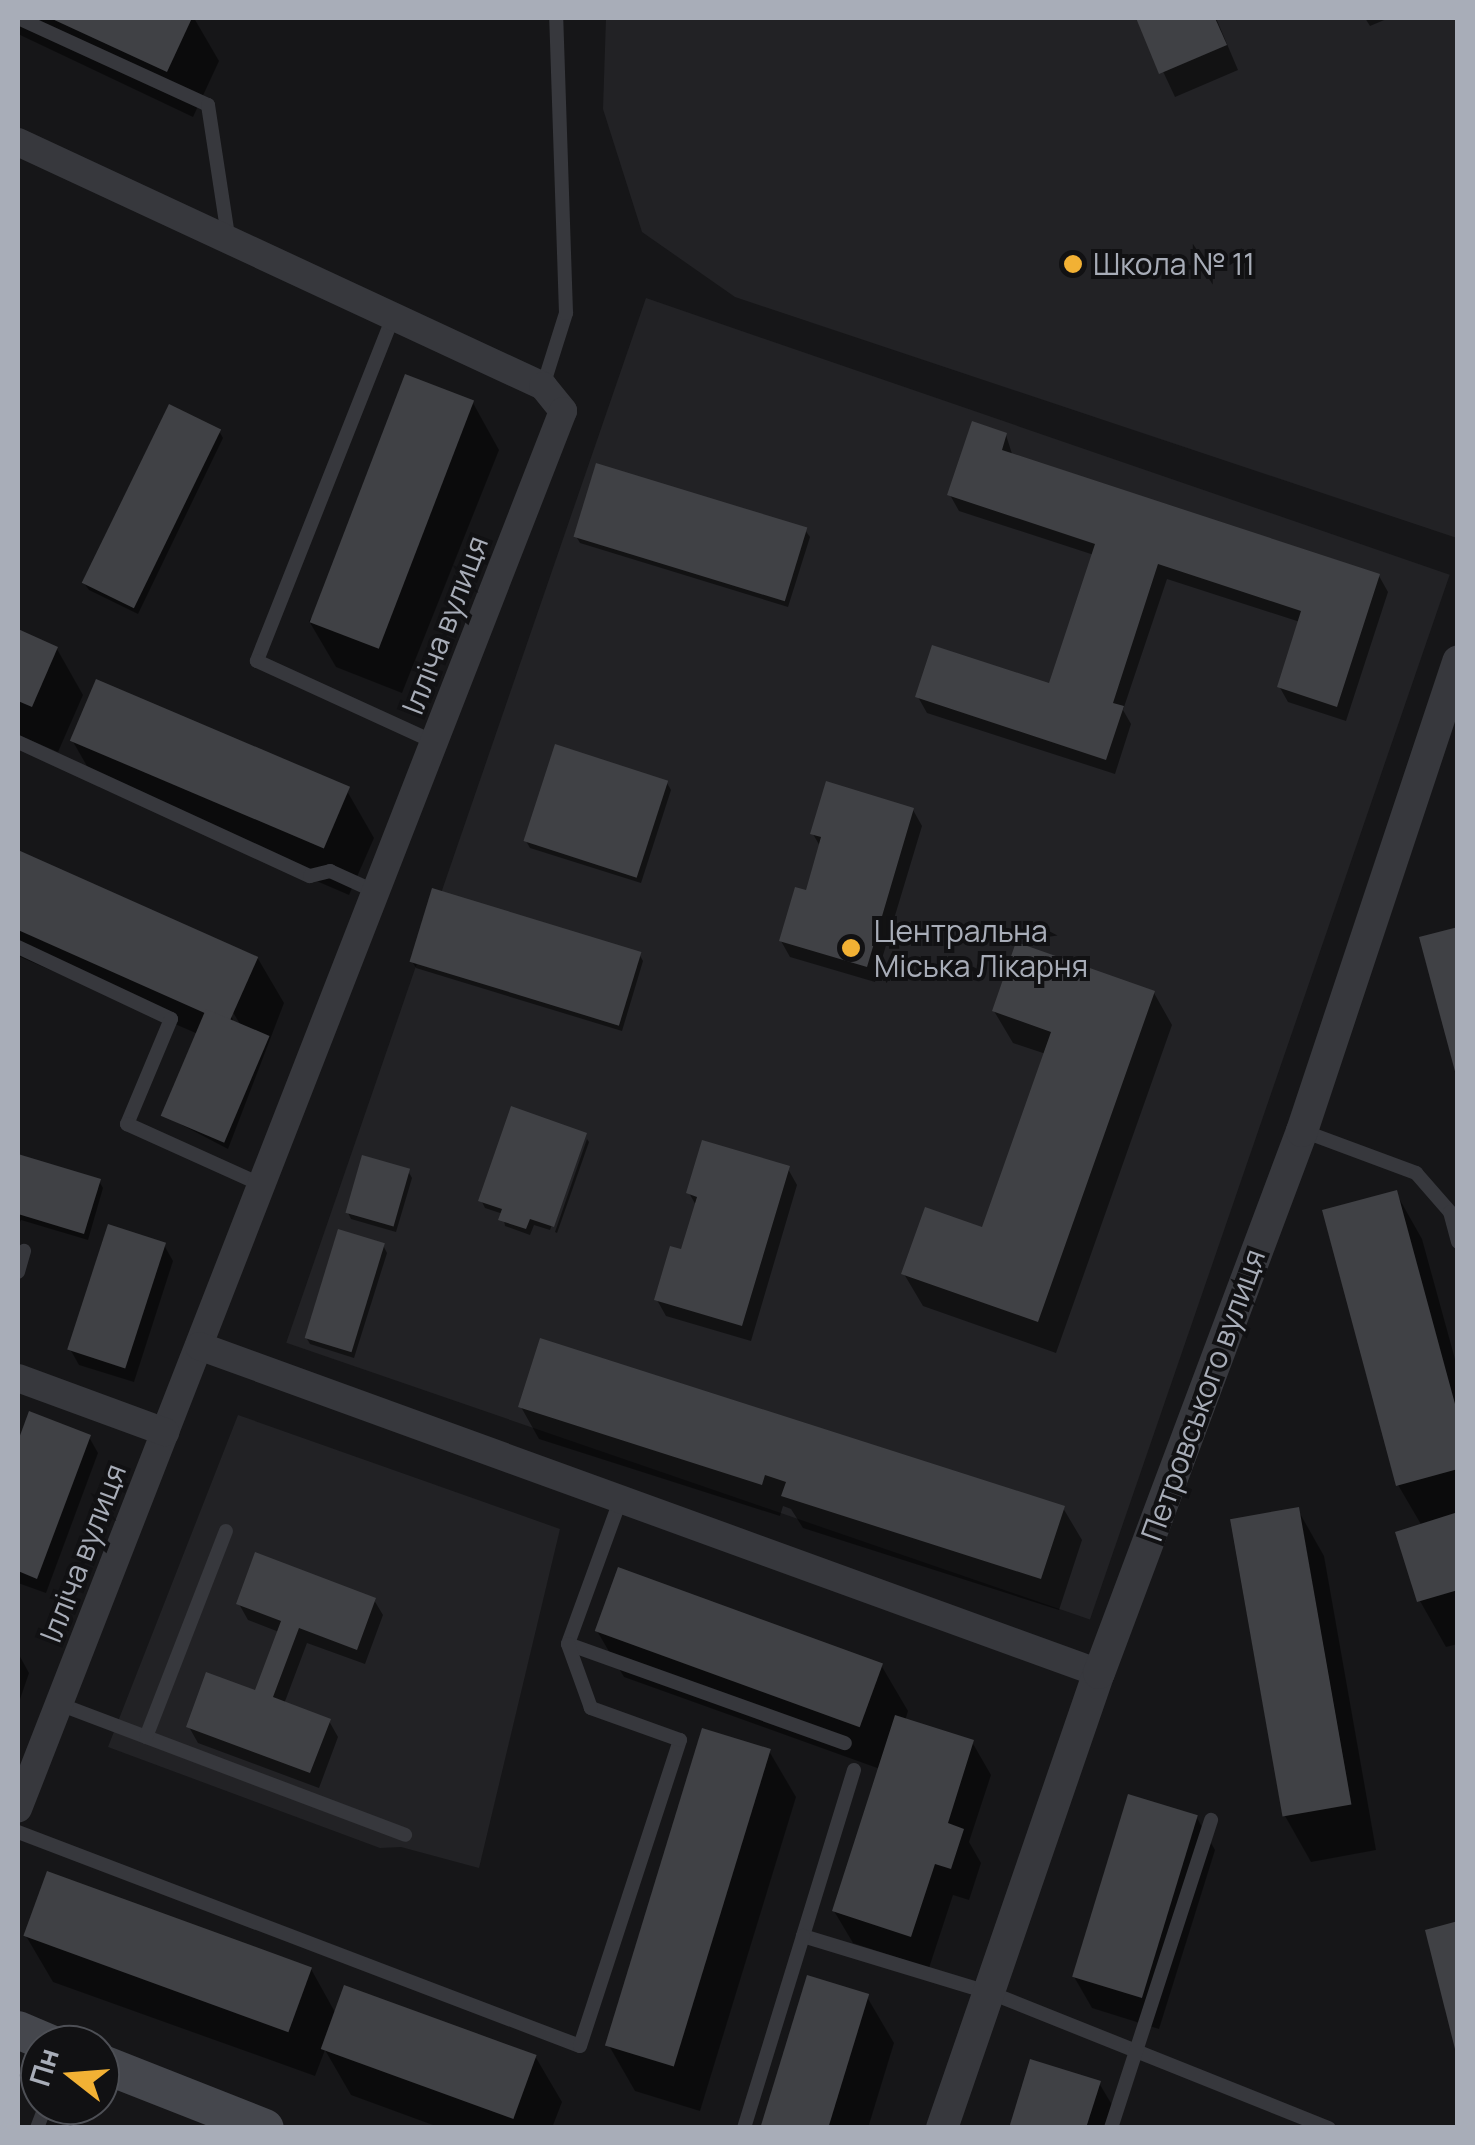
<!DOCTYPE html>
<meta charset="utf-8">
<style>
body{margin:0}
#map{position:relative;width:1475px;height:2145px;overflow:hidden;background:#161618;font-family:Manrope,sans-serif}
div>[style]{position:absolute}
.built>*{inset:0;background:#222225;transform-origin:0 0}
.shadow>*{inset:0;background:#0007}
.building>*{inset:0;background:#404145;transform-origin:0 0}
.service>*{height:14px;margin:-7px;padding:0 7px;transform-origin:7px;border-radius:7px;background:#37383d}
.minor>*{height:28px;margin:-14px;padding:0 14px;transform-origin:14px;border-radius:14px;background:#37383d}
.tertiary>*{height:32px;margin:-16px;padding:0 16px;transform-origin:16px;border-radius:16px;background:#37383d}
.secondary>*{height:38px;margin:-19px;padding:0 19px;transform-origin:19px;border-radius:19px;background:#45474d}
.dots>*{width:28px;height:28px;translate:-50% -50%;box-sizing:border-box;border:5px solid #111113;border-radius:50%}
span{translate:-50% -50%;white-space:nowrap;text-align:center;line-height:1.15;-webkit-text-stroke:8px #111113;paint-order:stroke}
.poi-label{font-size:30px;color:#a8adb8}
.left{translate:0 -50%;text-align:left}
.street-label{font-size:30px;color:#a8adb8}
.frame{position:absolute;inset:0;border:20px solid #a8adb8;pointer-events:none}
.north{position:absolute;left:20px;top:2025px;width:100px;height:100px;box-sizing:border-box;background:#111113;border:2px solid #4d4f55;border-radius:50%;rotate:287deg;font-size:28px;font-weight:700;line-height:40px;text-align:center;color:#a8adb8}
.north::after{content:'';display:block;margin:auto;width:35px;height:45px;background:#f2b134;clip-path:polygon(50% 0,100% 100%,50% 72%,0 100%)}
</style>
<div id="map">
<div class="built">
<div style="clip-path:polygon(606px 18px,1457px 18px,1457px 538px,735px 297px,642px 232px,603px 109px)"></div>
<div style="left:646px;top:298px;width:850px;height:1105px;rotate:19deg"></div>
<div style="clip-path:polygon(238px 1415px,560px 1529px,479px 1868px,401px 1847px,380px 1848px,108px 1747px)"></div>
</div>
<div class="shadow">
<div style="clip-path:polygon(18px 18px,194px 18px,219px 61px,193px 117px,18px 34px)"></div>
<div style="clip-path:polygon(1138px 18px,1216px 18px,1238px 70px,1175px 97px)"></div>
<div style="clip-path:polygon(1365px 18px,1389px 18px,1370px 26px)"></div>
<div style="clip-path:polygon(473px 403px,499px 450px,402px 693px,336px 667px,309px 621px)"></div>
<div style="clip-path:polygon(219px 431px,223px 438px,138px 614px,89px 590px,84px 583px)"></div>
<div style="clip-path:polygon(1006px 435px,1013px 457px,1379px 576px,1388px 592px,1346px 721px,1288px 702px,1279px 686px,1300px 622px,1167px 579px,1123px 710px,1131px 724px,1115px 774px,927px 713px,918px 697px,1051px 686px,1094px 555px,959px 511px,950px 495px)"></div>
<div style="clip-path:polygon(805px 530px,810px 537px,788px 607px,580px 543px,576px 536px)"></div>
<div style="clip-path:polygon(18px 632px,57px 649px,83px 695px,58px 752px,18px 735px)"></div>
<div style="clip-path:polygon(72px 740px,347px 791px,374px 838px,349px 895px,99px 787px)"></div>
<div style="clip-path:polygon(667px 783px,671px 790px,641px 883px,530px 848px,526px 841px)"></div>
<div style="clip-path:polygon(913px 810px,922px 826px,875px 982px,790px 957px,781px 941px,807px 893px,821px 848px,813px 834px)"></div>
<div style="clip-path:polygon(evenodd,18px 853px,257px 957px,284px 1003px,228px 1149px,163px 1115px,198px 1034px,18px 956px,18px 853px,228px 1004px,240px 1024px,234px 1024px,228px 1004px)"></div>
<div style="clip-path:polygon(639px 954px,643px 961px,622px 1031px,416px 968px,412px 961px)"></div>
<div style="clip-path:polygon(1154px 993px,1172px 1025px,1056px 1353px,923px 1306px,904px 1274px,984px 1231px,1046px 1054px,1013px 1043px,994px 1011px)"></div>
<div style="clip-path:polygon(585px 1135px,550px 1230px,534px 1225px,530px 1235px,505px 1226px,503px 1214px,485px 1208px,481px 1200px)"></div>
<div style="clip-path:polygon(587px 1139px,589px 1142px,557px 1233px,555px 1232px)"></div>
<div style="clip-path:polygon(18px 1157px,99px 1181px,103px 1188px,88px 1240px,21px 1220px,18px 1226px)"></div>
<div style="clip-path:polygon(788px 1169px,797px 1185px,751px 1341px,666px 1316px,657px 1300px,683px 1252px,697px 1207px,689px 1193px)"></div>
<div style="clip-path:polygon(408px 1171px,412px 1178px,396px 1232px,351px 1219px,347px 1211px)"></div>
<div style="clip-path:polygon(1396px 1193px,1422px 1239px,1458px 1370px,1458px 1644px,1446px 1647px,1420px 1601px,1399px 1534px,1422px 1526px,1398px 1485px)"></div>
<div style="clip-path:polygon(164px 1245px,173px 1261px,134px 1382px,79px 1365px,70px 1349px)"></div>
<div style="clip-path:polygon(383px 1245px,387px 1253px,354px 1358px,310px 1344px,306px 1337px)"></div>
<div style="clip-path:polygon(521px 1407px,1063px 1508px,1082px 1540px,1059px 1610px,803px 1528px,791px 1509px,783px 1506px,780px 1516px,539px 1439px)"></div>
<div style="clip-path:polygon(30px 1415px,89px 1437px,98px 1453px,46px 1593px,18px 1583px,18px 1448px)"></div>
<div style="clip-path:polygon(1298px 1510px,1324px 1556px,1376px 1850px,1311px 1862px,1285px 1816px)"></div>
<div style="clip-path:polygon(374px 1600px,383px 1615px,365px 1664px,307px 1643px,284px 1704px,329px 1721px,338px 1737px,319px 1788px,198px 1743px,189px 1727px,257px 1694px,279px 1632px,248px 1620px,239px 1604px)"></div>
<div style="clip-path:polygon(597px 1631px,881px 1665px,908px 1711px,905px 1721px,972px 1742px,991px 1775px,969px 1842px,981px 1863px,969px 1900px,953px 1895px,929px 1968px,853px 1943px,834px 1911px,880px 1769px,624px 1677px)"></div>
<div style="clip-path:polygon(18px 1653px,29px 1673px,18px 1705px)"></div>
<div style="clip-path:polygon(769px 1751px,796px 1797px,700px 2111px,635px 2091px,608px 2044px)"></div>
<div style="clip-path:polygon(1197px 1818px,1215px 1850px,1159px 2029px,1092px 2008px,1073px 1975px)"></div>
<div style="clip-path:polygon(26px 1936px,311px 1969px,336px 2014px,535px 2056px,562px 2102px,552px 2128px,441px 2128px,351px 2095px,325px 2050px,315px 2076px,53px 1982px)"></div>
<div style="clip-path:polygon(867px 1997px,894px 2043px,868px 2128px,763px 2128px)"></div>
<div style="clip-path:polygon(1099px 2083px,1118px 2115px,1114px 2128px,1011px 2128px)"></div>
</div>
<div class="building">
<div style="clip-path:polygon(50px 18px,192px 18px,167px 72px)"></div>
<div style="clip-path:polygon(1136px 18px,1215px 18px,1227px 45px,1159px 74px)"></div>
<div style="left:405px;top:374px;width:74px;height:266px;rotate:21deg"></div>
<div style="left:169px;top:404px;width:58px;height:199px;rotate:26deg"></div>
<div style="clip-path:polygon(972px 421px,1007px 433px,1002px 450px,1380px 574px,1337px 707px,1277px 687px,1301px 611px,1158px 564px,1113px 703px,1124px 706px,1106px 760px,915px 697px,932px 645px,1049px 683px,1095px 544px,947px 495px)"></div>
<div style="left:596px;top:463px;width:221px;height:77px;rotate:17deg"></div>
<div style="clip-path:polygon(18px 629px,58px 647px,32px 707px,18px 701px)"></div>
<div style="left:96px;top:679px;width:276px;height:67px;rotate:23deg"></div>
<div style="left:555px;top:744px;width:119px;height:102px;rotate:18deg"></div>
<div style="clip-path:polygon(826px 781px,914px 808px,867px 967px,779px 941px,795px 887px,806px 890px,821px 837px,810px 834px)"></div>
<div style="left:18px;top:850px;width:263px;height:73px;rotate:24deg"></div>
<div style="left:432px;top:888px;width:219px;height:77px;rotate:17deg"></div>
<div style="clip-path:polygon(1458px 927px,1458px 1075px,1456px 1075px,1419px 937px)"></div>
<div style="clip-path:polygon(1016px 942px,1155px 991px,1038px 1322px,901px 1274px,925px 1207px,982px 1227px,1051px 1032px,992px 1011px)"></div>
<div style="left:206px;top:1009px;width:69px;height:116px;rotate:23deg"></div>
<div style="clip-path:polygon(511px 1106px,587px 1133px,554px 1227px,530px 1219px,526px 1229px,498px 1220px,502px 1209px,478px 1201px)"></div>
<div style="clip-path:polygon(702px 1140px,790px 1166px,742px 1326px,654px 1300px,670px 1246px,681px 1249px,697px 1197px,686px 1193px)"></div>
<div style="clip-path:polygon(18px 1154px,101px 1179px,84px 1234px,18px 1214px)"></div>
<div style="left:362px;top:1155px;width:50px;height:60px;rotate:16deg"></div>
<div style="clip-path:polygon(1397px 1190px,1458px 1415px,1458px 1469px,1396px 1486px,1322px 1210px)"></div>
<div style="left:108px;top:1224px;width:61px;height:132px;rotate:18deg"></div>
<div style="left:338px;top:1229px;width:49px;height:114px;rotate:17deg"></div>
<div style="clip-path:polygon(540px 1338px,1065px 1506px,1041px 1579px,781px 1496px,786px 1482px,765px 1475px,762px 1485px,518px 1407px)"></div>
<div style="clip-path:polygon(29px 1411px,91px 1435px,37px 1579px,18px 1571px,18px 1441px)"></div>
<div style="left:1299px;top:1507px;width:302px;height:70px;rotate:80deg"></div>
<div style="clip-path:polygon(1458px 1512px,1458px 1590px,1417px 1602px,1395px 1532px)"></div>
<div style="clip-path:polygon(255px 1552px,376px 1598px,357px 1650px,299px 1628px,273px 1697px,331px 1719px,310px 1773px,186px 1727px,206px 1672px,255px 1690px,281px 1621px,236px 1604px)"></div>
<div style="left:618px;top:1567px;width:282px;height:68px;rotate:20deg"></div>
<div style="clip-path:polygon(895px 1715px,974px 1740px,948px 1823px,964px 1829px,951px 1869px,935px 1864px,911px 1937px,832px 1911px)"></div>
<div style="left:702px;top:1728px;width:72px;height:332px;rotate:17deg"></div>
<div style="left:1128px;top:1794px;width:73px;height:191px;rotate:17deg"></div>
<div style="left:47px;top:1871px;width:282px;height:69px;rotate:20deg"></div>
<div style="clip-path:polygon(1458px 1921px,1458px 2053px,1456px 2053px,1425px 1930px)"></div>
<div style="left:807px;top:1975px;width:65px;height:160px;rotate:17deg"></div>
<div style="left:344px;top:1985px;width:205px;height:68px;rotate:20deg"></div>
<div style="clip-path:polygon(1030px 2059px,1101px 2081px,1086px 2128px,1009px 2128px)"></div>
</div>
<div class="service">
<div style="left:18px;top:18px;width:209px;rotate:24.6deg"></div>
<div style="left:208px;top:105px;width:139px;rotate:81.3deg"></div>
<div style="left:393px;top:317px;width:370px;rotate:111.6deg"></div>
<div style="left:257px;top:661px;width:195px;rotate:24.6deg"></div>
<div style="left:543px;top:386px;width:77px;rotate:-72.5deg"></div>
<div style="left:566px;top:313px;width:295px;rotate:-91.9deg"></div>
<div style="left:18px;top:742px;width:321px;rotate:24.7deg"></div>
<div style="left:310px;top:876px;width:21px;rotate:-14deg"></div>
<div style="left:330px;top:871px;width:51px;rotate:24.5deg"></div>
<div style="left:18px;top:947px;width:169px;rotate:25.2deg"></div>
<div style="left:171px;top:1019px;width:114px;rotate:112.7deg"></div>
<div style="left:127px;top:1124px;width:148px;rotate:24.3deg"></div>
<div style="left:1303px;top:1131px;width:121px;rotate:20.4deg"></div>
<div style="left:1416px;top:1173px;width:52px;rotate:48.9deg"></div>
<div style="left:1450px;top:1212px;width:31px;rotate:75deg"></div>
<div style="left:18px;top:1272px;width:22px;rotate:-74deg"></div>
<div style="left:621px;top:1498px;width:155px;rotate:110deg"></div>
<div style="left:568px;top:1644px;width:294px;rotate:19.7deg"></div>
<div style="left:59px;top:1704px;width:370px;rotate:20.7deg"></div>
<div style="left:146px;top:1737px;width:221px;rotate:-68.8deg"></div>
<div style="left:854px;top:1770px;width:174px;rotate:107.1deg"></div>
<div style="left:803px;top:1936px;width:196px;rotate:16.9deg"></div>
<div style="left:991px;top:1993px;width:364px;rotate:21.8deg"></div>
<div style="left:18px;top:1832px;width:601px;rotate:20.85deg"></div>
<div style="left:580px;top:2046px;width:322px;rotate:-71.9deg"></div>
<div style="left:680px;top:1740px;width:95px;rotate:-160.2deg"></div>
<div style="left:591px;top:1708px;width:68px;rotate:-109.8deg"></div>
<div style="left:37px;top:2128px;width:25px;rotate:-69deg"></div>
<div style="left:744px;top:2128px;width:201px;rotate:-72.9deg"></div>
<div style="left:1111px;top:2128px;width:324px;rotate:-72deg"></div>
</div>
<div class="minor">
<div style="left:18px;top:142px;width:579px;rotate:24.93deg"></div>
<div style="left:543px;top:386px;width:32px;rotate:51deg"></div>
<div style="left:563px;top:411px;width:1500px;rotate:111.3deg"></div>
<div style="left:199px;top:1346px;width:958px;rotate:19.97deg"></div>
<div style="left:18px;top:1378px;width:157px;rotate:20.2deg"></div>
</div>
<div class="tertiary">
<div style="left:942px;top:2128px;width:481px;rotate:-71deg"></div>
<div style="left:1099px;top:1673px;width:579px;rotate:-69.47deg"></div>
<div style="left:1302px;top:1131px;width:495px;rotate:-71.6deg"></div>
</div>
<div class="secondary">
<div style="left:18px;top:2030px;width:39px;rotate:23deg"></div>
<div style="left:100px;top:2063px;width:177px;rotate:21.5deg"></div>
</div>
<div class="dots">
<div style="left:1073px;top:264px;background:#f2b134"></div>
<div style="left:851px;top:948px;background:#f2b134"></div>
</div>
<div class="poi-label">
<span class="left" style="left:1093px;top:264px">Школа № 11</span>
<span class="left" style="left:874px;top:948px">Центральна<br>Міська Лікарня</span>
</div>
<div class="street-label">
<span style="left:445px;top:625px;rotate:-69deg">Ілліча вулиця</span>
<span style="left:1203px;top:1395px;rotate:-70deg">Петровського вулиця</span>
<span style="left:83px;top:1553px;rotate:-69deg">Ілліча вулиця</span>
</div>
<div class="frame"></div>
<div class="north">Пн</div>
</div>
